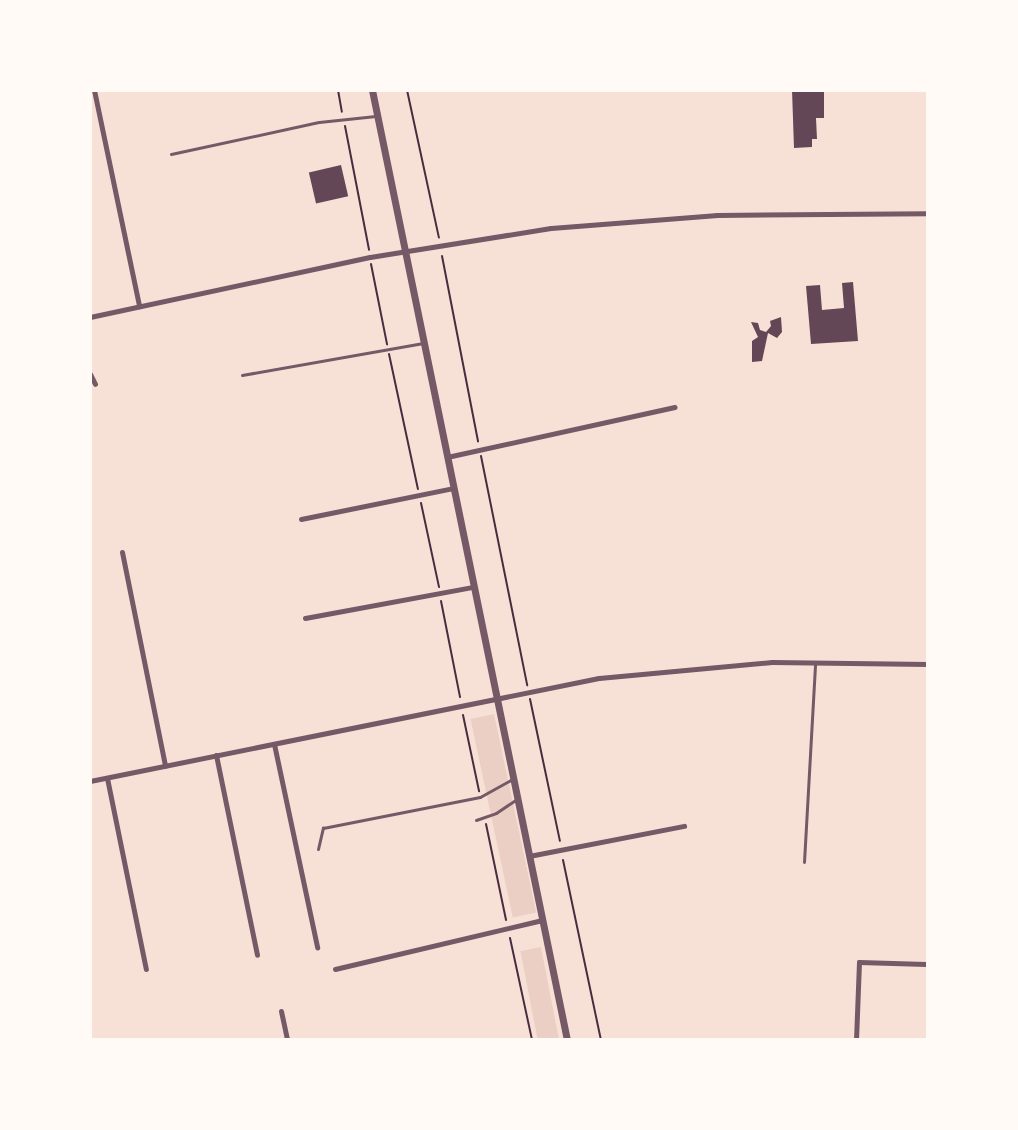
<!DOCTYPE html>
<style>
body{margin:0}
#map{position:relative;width:1018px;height:1130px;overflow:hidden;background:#f7e1d7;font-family:Montserrat,sans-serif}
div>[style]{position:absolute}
.green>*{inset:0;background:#ebcfc5;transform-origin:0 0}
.building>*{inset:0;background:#644757;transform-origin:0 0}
.path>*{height:2px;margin:-1px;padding:0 1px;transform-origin:1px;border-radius:1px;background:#4a2c40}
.service>*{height:3px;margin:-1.5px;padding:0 1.5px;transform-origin:1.5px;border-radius:1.5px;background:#755966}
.minor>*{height:5px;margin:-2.5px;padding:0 2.5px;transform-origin:2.5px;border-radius:2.5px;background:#755966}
.tertiary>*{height:7px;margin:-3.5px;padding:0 3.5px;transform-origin:3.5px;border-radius:3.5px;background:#755966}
span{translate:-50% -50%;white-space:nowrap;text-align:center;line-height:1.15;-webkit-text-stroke:7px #fffaf5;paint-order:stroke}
.frame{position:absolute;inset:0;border:92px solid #fffaf5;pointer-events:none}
</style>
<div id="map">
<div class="green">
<div style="left:494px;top:714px;width:203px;height:24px;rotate:78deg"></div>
<div style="left:541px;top:947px;width:95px;height:21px;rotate:79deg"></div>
</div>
<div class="building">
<div style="clip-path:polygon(792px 90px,824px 90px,824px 118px,816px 118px,817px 139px,812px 139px,812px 147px,794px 148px)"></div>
<div style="left:341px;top:165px;width:32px;height:33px;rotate:77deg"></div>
<div style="clip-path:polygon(853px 282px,858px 341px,811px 344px,806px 286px,820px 285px,822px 310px,844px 308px,842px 283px)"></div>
<div style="clip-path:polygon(781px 317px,782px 332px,777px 338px,768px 333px,762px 361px,752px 362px,752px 341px,758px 337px,751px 322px,758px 323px,760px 330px,766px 332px,771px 326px,770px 321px)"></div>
</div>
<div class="path">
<div style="left:338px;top:90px;width:22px;rotate:80deg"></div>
<div style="left:407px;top:90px;width:151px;rotate:77.8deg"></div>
<div style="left:345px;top:126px;width:126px;rotate:79deg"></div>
<div style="left:442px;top:256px;width:189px;rotate:79deg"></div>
<div style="left:371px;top:264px;width:82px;rotate:78.7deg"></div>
<div style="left:389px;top:354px;width:138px;rotate:77.9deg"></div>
<div style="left:481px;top:456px;width:234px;rotate:78.6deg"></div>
<div style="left:421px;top:503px;width:86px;rotate:77.9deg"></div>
<div style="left:441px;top:601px;width:98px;rotate:78.8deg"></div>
<div style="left:530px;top:699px;width:145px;rotate:78.1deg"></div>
<div style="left:463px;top:715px;width:78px;rotate:78.1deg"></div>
<div style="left:486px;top:824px;width:98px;rotate:78.2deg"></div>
<div style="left:563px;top:860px;width:184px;rotate:78.1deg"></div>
<div style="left:510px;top:938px;width:104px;rotate:77.8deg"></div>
</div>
<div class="service">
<div style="left:171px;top:154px;width:151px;rotate:-12.2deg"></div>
<div style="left:319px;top:122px;width:57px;rotate:-6deg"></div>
<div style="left:242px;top:375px;width:184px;rotate:-10deg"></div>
<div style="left:476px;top:820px;width:21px;rotate:-19deg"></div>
<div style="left:496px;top:813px;width:23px;rotate:-34deg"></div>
<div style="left:318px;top:849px;width:22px;rotate:-77deg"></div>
<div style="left:323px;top:828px;width:160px;rotate:-11.2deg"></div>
<div style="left:480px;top:797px;width:38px;rotate:-29deg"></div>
<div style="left:804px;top:862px;width:199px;rotate:-86.8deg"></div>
</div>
<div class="minor">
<div style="left:94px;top:90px;width:221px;rotate:78.2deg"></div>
<div style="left:90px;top:317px;width:286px;rotate:-12.1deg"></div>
<div style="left:370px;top:257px;width:183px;rotate:-9.1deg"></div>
<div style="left:551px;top:228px;width:167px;rotate:-4.5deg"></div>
<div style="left:717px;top:215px;width:211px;rotate:-0.5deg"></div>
<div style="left:90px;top:374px;width:11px;rotate:63deg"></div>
<div style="left:447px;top:457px;width:233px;rotate:-12.4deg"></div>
<div style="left:301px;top:519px;width:155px;rotate:-11.5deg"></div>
<div style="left:122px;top:552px;width:218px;rotate:78.6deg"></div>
<div style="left:305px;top:618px;width:171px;rotate:-10.5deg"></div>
<div style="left:274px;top:744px;width:208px;rotate:78deg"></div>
<div style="left:216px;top:755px;width:204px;rotate:78.4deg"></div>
<div style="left:107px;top:778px;width:195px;rotate:78.5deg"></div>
<div style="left:90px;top:781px;width:519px;rotate:-11.44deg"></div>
<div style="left:599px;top:678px;width:174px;rotate:-5.3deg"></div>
<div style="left:772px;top:662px;width:156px;rotate:0.7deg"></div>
<div style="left:529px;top:856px;width:158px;rotate:-11deg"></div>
<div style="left:335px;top:969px;width:213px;rotate:-13.3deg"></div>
<div style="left:281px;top:1011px;width:30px;rotate:78deg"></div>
<div style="left:856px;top:1040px;width:78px;rotate:-87.8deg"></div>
<div style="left:859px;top:962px;width:67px;rotate:1.7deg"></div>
</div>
<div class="tertiary">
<div style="left:372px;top:90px;width:970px;rotate:78.4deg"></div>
</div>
<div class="frame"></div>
</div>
